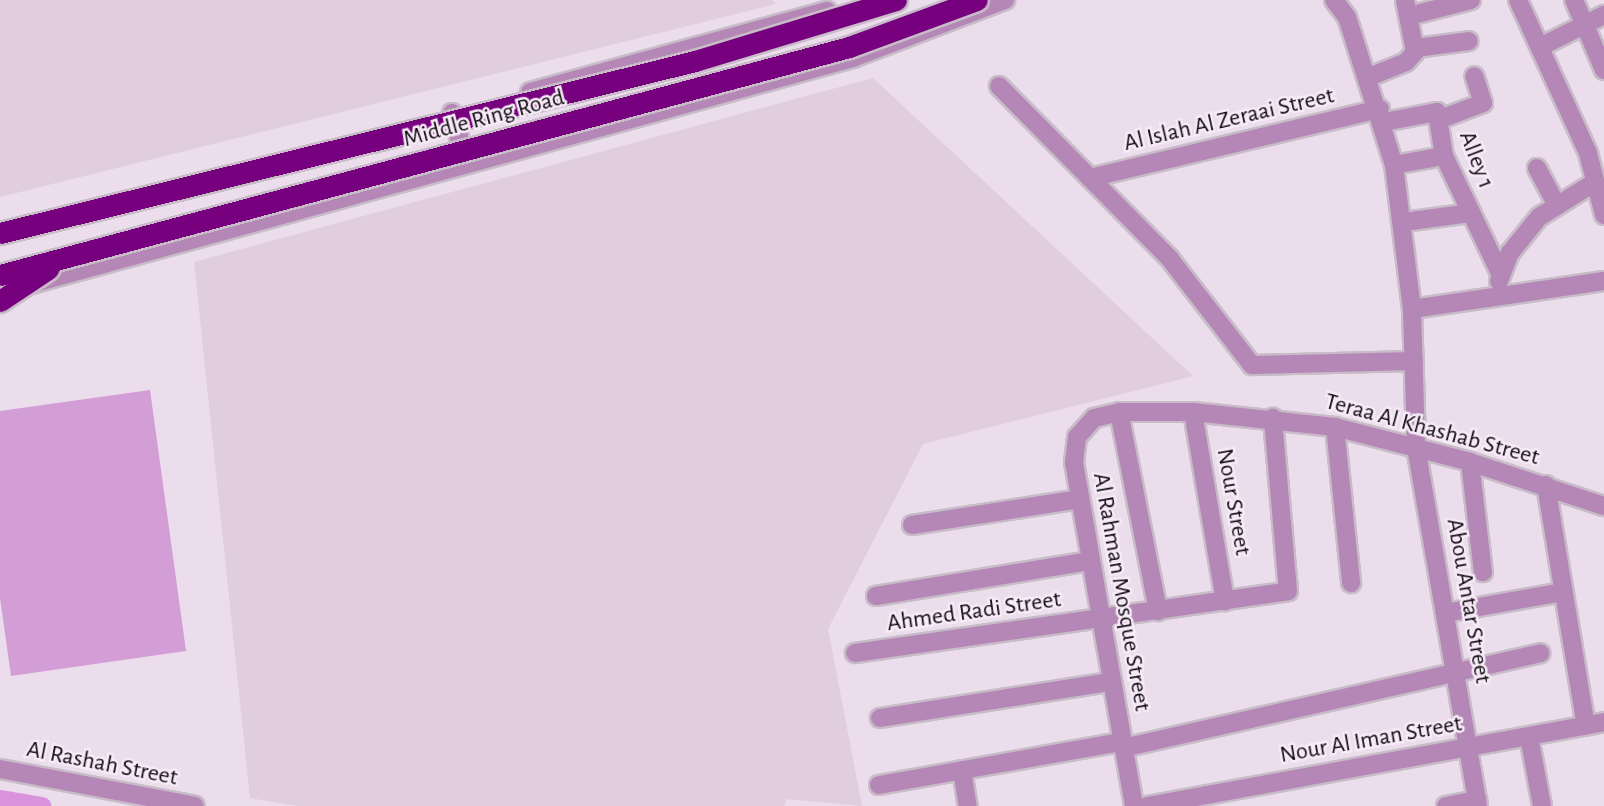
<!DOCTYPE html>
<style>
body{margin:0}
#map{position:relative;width:1604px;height:806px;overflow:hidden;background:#ebddeb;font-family:"Alegreya Sans",sans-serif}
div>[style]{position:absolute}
.built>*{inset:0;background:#e0cde0}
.green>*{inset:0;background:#d39ed6}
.canal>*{height:18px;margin:-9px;padding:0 9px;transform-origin:9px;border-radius:9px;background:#d993dd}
.roads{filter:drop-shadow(2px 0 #c8bcc8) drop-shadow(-2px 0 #c8bcc8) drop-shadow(0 2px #c8bcc8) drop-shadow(0 -2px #c8bcc8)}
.minor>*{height:18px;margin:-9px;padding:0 9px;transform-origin:9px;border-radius:9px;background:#b487b6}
.bridges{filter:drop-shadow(2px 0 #c8bcc8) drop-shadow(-2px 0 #c8bcc8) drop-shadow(0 2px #c8bcc8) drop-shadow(0 -2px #c8bcc8)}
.highway-bridge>*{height:21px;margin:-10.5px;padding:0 10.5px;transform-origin:10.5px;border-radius:10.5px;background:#76007e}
span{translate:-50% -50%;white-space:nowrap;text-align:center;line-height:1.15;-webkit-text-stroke:5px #f8ebf8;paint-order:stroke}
.street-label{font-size:24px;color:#100c10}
</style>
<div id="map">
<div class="built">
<div style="clip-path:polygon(0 0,772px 0,776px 4px,0 197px)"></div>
<div style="clip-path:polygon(873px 78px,1193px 376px,923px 444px,828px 629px,862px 806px,786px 799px,784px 806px,298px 806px,250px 798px,194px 262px)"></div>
</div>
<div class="green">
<div style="clip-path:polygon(150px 390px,186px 651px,11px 676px,0 598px,0 411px)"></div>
</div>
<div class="canal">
<div style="left:0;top:799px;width:43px;rotate:9.5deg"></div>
</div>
<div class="roads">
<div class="minor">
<div style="left:1334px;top:0;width:21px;rotate:53deg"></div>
<div style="left:1347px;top:17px;width:155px;rotate:72.4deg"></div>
<div style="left:1394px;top:165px;width:145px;rotate:82.9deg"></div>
<div style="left:1412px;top:309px;width:138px;rotate:88.3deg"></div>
<div style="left:1416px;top:447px;width:364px;rotate:80.2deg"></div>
<div style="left:1518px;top:0;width:168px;rotate:65.4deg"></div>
<div style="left:1588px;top:153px;width:64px;rotate:75.5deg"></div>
<div style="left:1574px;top:0;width:76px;rotate:66.8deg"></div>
<div style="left:1409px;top:16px;width:64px;rotate:-14.5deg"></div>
<div style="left:1540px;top:47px;width:72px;rotate:-26.6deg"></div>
<div style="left:1416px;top:48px;width:53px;rotate:-7.5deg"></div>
<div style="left:1369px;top:77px;width:40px;rotate:-22deg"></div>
<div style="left:1406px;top:62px;width:13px;rotate:-48deg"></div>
<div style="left:1415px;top:52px;width:53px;rotate:-100.9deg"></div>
<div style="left:999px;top:86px;width:243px;rotate:45.3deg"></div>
<div style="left:1170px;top:259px;width:134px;rotate:52.3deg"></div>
<div style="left:1252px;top:365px;width:162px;rotate:-1.4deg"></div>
<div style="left:530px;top:92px;width:308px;rotate:-15.3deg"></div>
<div style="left:452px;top:113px;width:53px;rotate:73.6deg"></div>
<div style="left:1438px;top:120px;width:48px;rotate:-20.7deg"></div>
<div style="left:1483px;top:103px;width:28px;rotate:-108deg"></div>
<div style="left:1384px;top:122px;width:54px;rotate:-10.7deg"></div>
<div style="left:1437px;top:112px;width:45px;rotate:81deg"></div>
<div style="left:1444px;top:156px;width:130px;rotate:64.4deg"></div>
<div style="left:1394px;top:165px;width:51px;rotate:-10.2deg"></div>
<div style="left:1537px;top:168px;width:40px;rotate:62deg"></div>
<div style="left:1090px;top:178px;width:298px;rotate:-13.4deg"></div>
<div style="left:1404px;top:222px;width:68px;rotate:-7.7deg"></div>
<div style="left:1499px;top:281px;width:30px;rotate:-69deg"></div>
<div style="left:1510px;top:253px;width:46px;rotate:-51.1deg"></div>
<div style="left:1539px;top:217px;width:66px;rotate:-32deg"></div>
<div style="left:31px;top:284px;width:853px;rotate:-15.37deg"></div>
<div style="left:853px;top:58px;width:163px;rotate:-20.9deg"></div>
<div style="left:1412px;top:309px;width:194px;rotate:-8.3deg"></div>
<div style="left:1119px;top:412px;width:203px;rotate:78.9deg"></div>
<div style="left:1193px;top:412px;width:192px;rotate:80.4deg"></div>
<div style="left:1335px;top:427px;width:157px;rotate:84.1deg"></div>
<div style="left:1470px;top:462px;width:111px;rotate:83.3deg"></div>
<div style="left:1546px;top:485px;width:244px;rotate:80.6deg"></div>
<div style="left:912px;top:525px;width:170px;rotate:-8.8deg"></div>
<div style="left:876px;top:596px;width:217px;rotate:-9.3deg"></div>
<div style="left:1445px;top:613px;width:120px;rotate:-10.1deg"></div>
<div style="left:855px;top:653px;width:437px;rotate:-8.1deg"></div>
<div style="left:1288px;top:591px;width:174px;rotate:-95deg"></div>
<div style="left:880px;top:718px;width:232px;rotate:-8.9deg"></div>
<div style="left:1529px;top:737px;width:70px;rotate:79.3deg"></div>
<div style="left:1123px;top:748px;width:428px;rotate:-12.8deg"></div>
<div style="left:0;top:769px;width:198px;rotate:10.7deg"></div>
<div style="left:962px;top:770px;width:36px;rotate:81deg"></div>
<div style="left:879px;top:785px;width:246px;rotate:-10.1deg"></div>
<div style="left:1134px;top:806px;width:349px;rotate:-99.9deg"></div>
<div style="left:1074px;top:462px;width:25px;rotate:-83deg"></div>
<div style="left:1077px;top:437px;width:25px;rotate:-48deg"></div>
<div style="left:1094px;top:418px;width:26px;rotate:-13deg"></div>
<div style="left:1119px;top:412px;width:74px"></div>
<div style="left:1193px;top:412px;width:143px;rotate:6deg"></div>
<div style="left:1335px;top:427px;width:139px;rotate:14.5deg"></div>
<div style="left:1470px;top:462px;width:141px;rotate:18.2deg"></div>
<div style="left:1147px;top:806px;width:465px;rotate:-10.4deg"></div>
<div style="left:1446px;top:806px;width:32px;rotate:-11deg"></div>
</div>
</div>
<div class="bridges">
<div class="highway-bridge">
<div style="left:0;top:233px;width:716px;rotate:-13.9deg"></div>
<div style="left:695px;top:61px;width:210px;rotate:-16.9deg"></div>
<div style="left:0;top:275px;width:879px;rotate:-15.03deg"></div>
<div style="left:849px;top:47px;width:136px;rotate:-20.2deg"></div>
<div style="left:0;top:301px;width:58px;rotate:-33.7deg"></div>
</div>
</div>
<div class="street-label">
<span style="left:484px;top:119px;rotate:-15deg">Middle Ring Road</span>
<span style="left:1229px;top:120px;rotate:-13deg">Al Islah Al Zeraai Street</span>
<span style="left:1476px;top:160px;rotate:69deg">Alley 1</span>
<span style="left:1432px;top:430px;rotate:15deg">Teraa Al Khashab Street</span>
<span style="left:1233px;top:502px;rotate:80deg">Nour Street</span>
<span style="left:1121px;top:592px;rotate:80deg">Al Rahman Mosque Street</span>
<span style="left:1468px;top:601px;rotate:80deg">Abou Antar Street</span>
<span style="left:974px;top:612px;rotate:-8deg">Ahmed Radi Street</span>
<span style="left:1371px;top:740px;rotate:-10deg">Nour Al Iman Street</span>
<span style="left:102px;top:764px;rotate:11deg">Al Rashah Street</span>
</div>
</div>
